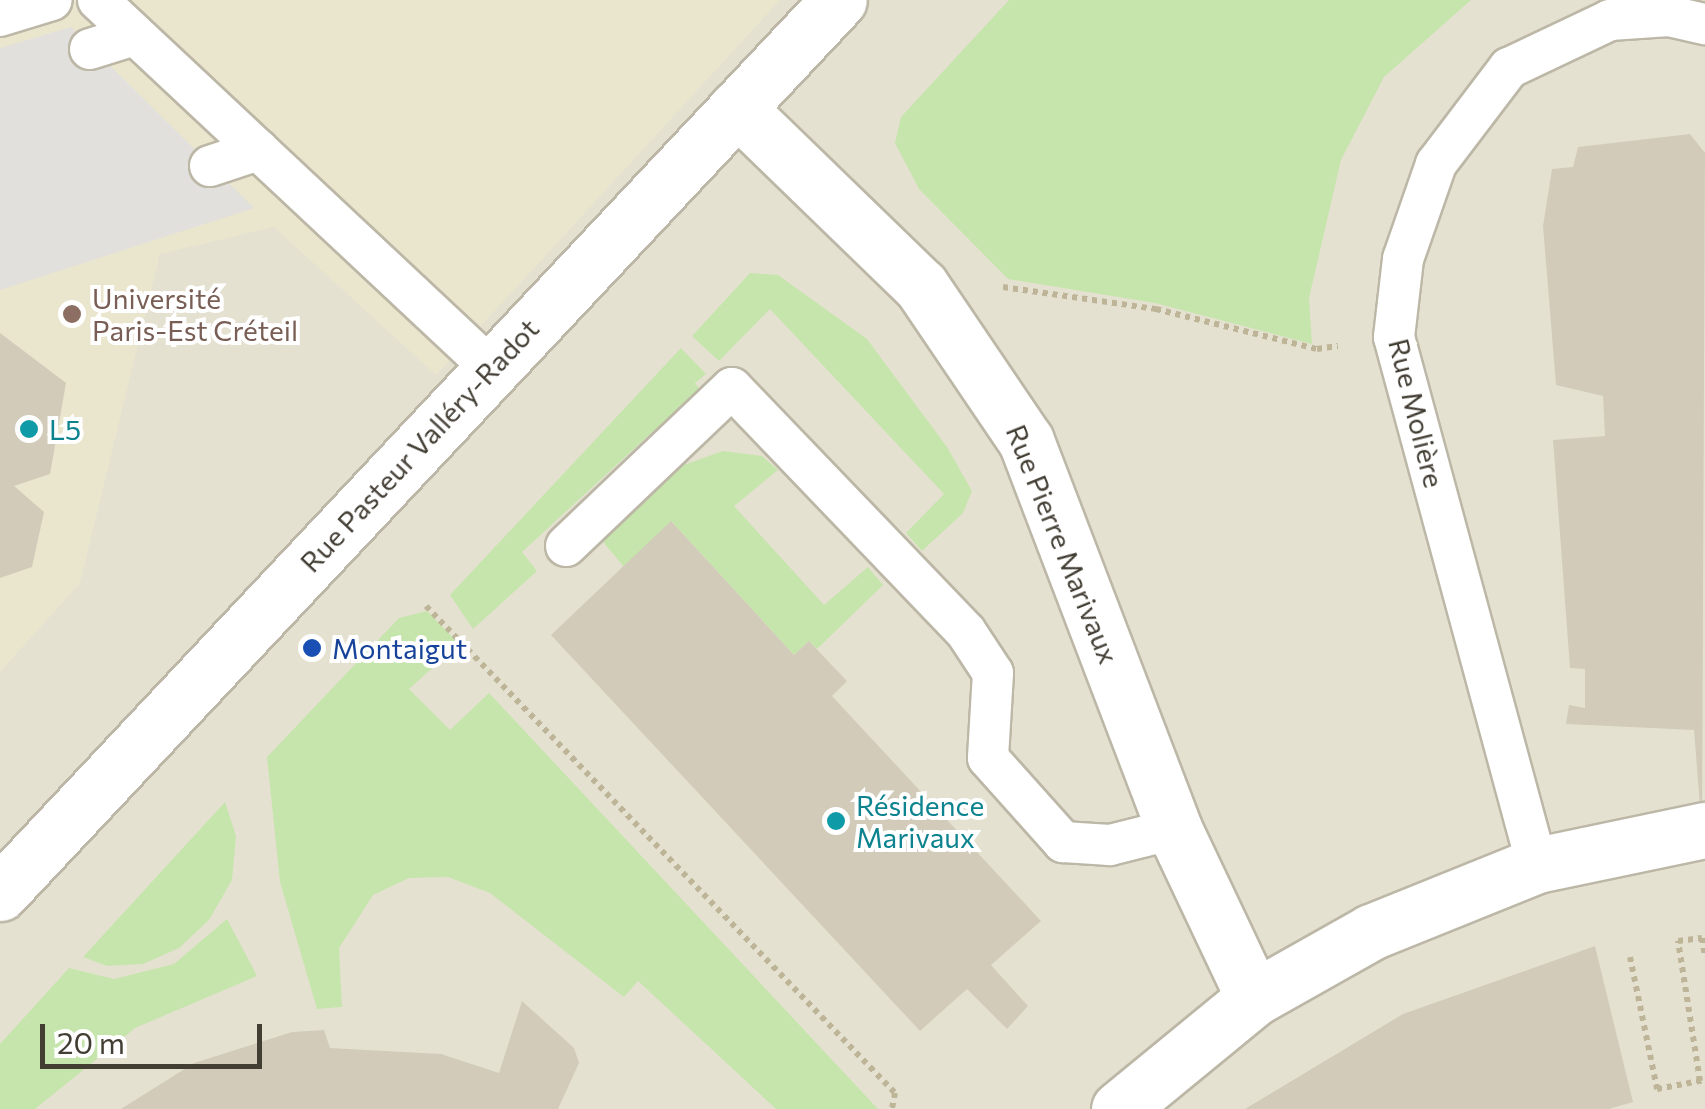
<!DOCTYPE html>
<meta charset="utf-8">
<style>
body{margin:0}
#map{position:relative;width:1705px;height:1109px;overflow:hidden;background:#f1eee3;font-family:Commissioner,sans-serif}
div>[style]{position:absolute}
.residential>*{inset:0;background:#e5e1d1;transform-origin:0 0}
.education>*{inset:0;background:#eae5cd}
.green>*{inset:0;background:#c6e5ac}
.parking>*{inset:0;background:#e2e0dc}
.building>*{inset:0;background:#d2cbb9}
.path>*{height:6px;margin-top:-3px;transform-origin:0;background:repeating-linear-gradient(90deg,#beb498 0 5px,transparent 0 10px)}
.roads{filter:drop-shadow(2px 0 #bcb7a6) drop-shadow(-2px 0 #bcb7a6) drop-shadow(0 2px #bcb7a6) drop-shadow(0 -2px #bcb7a6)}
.service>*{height:40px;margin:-20px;padding:0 20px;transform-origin:20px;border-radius:20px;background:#fff}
.minor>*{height:55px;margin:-27.5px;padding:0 27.5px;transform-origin:27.5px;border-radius:27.5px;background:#fff}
.tertiary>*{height:55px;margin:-27.5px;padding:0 27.5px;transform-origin:27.5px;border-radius:27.5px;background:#fff}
.dots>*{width:28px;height:28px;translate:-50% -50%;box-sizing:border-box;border:5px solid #fff;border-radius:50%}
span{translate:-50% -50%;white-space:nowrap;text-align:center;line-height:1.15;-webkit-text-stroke:8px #fff;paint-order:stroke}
.education-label{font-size:28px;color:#785e54}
.left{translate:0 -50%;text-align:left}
.street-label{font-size:28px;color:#433e34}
.culture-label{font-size:28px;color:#0d838f}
.transit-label{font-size:28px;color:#164399}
.scale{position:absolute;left:40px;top:1024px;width:222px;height:45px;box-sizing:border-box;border:5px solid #433e34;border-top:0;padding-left:12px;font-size:30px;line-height:35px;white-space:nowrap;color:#433e34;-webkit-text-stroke:8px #fff;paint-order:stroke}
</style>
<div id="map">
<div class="residential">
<div style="left:0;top:0;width:1705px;height:1109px"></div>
</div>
<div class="education">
<div style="clip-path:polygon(0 0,780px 0,436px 375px,274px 227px,160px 254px,80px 583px,0 672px)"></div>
</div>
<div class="green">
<div style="clip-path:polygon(1009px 0,1471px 0,1384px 77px,1341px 160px,1309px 298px,1312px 344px,1155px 303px,1008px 279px,919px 189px,895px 143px,901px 117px)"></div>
<div style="clip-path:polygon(750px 273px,778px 275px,867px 339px,947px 447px,972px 491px,963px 513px,922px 551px,906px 533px,944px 494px,770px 309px,719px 361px,692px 336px)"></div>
<div style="clip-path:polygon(681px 348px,706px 374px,695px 383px,710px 402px,650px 434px,522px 552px,537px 571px,473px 629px,450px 595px)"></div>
<div style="clip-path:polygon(723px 451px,762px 456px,778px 470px,734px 506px,824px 605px,868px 567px,883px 585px,817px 649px,809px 641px,794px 655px,672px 522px,624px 567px,604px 543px,603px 535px,667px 471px)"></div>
<div style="clip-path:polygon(427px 611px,459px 644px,409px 689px,450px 730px,489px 693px,878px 1109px,776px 1109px,638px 981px,624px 997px,490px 893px,448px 877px,409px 878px,373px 895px,339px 948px,342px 1007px,317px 1009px,280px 882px,267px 757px,399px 618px)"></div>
<div style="clip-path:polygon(225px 802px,236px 836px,232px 880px,209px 920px,179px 948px,143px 964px,107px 966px,83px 957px)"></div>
<div style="clip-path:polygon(227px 919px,257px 976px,135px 1028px,35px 1109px,0 1109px,0 1044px,69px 968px,114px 979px,174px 964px)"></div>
</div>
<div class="parking">
<div style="clip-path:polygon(71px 27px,254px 208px,0 290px,0 48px)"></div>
</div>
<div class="building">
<div style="clip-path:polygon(1690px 134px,1705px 153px,1702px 831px,1694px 730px,1566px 724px,1569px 705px,1585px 708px,1585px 669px,1570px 668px,1553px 440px,1605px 436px,1603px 396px,1556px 385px,1543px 226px,1552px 169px,1573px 167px,1578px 147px)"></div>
<div style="clip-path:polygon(0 333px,66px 383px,50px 474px,14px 486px,44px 512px,32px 567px,0 578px)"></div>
<div style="clip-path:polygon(671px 521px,794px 655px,809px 641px,847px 681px,832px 696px,1041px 921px,991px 965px,1028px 1006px,1007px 1029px,967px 989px,920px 1031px,551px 635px)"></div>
<div style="clip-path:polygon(1595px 946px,1633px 1102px,1609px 1109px,1245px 1109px,1403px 1014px)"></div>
<div style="clip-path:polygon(522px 1001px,574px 1048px,579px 1063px,558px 1109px,121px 1109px,194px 1063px,292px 1032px,324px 1030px,330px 1048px,441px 1054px,499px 1073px)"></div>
</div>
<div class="path">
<div style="left:1003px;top:287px;width:155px;rotate:8.2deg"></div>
<div style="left:1156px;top:309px;width:166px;rotate:14deg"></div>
<div style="left:1317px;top:349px;width:21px;rotate:-8deg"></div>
<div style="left:426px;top:606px;width:676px;rotate:46.08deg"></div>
<div style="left:895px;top:1093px;width:16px;rotate:101deg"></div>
<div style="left:1630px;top:957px;width:135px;rotate:78.4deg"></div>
<div style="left:1657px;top:1089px;width:49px;rotate:-10.6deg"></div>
<div style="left:1700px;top:1081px;width:142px;rotate:-98.9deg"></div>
<div style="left:1678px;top:941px;width:24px;rotate:-7deg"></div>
<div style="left:1702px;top:938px;width:19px;rotate:81deg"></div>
</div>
<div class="roads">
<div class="service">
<div style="left:98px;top:0;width:538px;rotate:43.12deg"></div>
<div style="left:0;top:16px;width:54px;rotate:-17.1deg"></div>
<div style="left:90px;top:49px;width:47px;rotate:-17.3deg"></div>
<div style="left:210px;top:166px;width:51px;rotate:-18.4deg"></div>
<div style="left:566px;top:546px;width:229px;rotate:-43.6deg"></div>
<div style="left:732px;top:388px;width:338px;rotate:46.2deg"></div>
<div style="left:966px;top:632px;width:49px;rotate:56.6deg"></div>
<div style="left:993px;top:673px;width:85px;rotate:93.4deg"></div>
<div style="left:988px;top:758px;width:113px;rotate:48.2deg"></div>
<div style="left:1063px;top:842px;width:47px;rotate:3.7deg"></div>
<div style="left:1110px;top:845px;width:66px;rotate:-14deg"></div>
<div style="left:1537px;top:865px;width:547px;rotate:-105.15deg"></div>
<div style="left:1394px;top:337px;width:79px;rotate:-83.4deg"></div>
<div style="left:1403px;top:259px;width:101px;rotate:-70.8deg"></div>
<div style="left:1436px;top:164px;width:121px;rotate:-52.8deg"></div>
<div style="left:1509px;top:68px;width:112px;rotate:-25.4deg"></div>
<div style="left:1610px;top:20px;width:59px;rotate:-3.9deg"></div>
<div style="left:1669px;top:16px;width:37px;rotate:13deg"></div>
</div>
<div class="minor">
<div style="left:737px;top:108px;width:256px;rotate:44.1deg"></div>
<div style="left:921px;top:286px;width:187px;rotate:55.9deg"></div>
<div style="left:1026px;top:441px;width:415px;rotate:69.1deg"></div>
<div style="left:1174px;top:829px;width:187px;rotate:64.7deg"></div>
<div style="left:1119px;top:1109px;width:175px;rotate:-39.4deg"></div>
<div style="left:1254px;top:998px;width:134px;rotate:-29.4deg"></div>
<div style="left:1371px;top:932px;width:179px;rotate:-22deg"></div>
<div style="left:1537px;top:865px;width:172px;rotate:-11.8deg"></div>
</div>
<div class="tertiary">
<div style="left:0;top:893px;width:1225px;rotate:-46.79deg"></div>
</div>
</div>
<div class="dots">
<div style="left:72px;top:314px;background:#8d6e63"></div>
<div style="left:29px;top:429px;background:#0f9aa8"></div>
<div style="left:312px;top:648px;background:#1a4fb4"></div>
<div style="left:836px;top:821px;background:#0f9aa8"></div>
</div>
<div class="education-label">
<span class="left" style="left:92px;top:314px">Université<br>Paris-Est Créteil</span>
</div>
<div class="street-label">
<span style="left:1417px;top:413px;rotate:76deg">Rue Molière</span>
<span style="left:419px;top:445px;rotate:-47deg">Rue Pasteur Valléry-Radot</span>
<span style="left:1063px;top:544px;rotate:68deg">Rue Pierre Marivaux</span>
</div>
<div class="culture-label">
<span class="left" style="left:49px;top:429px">L5</span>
<span class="left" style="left:856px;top:821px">Résidence<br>Marivaux</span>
</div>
<div class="transit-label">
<span class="left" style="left:332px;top:648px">Montaigut</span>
</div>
<div class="scale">20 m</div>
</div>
